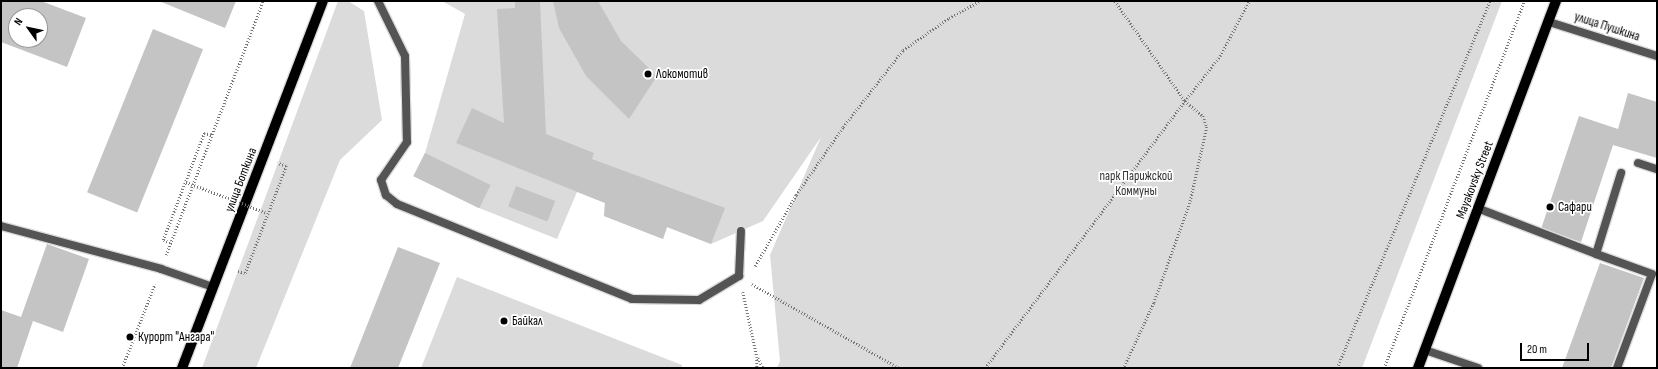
<!DOCTYPE html>
<meta charset="utf-8">
<style>
body{margin:0}
#map{position:relative;width:1658px;height:369px;overflow:hidden;background:#fff;font-family:"Sofia Sans Condensed",sans-serif}
div>[style]{position:absolute}
.green>*{inset:0;background:#dbdbdb}
.building>*{inset:0;background:#c4c4c4;transform-origin:0 0}
.path>*{height:2.5px;margin-top:-1.25px;transform-origin:0;background:repeating-linear-gradient(90deg,#767676 0 1px,transparent 0 3px)}
.roads{filter:drop-shadow(1px 0 #dbdbdb) drop-shadow(-1px 0 #dbdbdb) drop-shadow(0 1px #dbdbdb) drop-shadow(0 -1px #dbdbdb)}
.service>*{height:8px;margin:-4px;padding:0 4px;transform-origin:4px;border-radius:4px;background:#545454}
.minor>*{height:8px;margin:-4px;padding:0 4px;transform-origin:4px;border-radius:4px;background:#545454}
.primary>*{height:10px;margin:-5px;padding:0 5px;transform-origin:5px;border-radius:5px;background:#000}
.path-bridge>*{height:2.5px;margin-top:-1.25px;transform-origin:0;background:repeating-linear-gradient(90deg,#767676 0 1px,transparent 0 3px)}
.dots>*{width:11px;height:11px;translate:-50% -50%;box-sizing:border-box;border:2px solid #fff;border-radius:50%}
span{translate:-50% -50%;white-space:nowrap;text-align:center;line-height:1.15;-webkit-text-stroke:3.5px #fff;paint-order:stroke}
.street-label{font-size:13px;color:#000}
.poi-label{font-size:13px;color:#000}
.left{translate:0 -50%;text-align:left}
.park-label{font-size:13px;color:#323232}
.frame{position:absolute;inset:0;border:2px solid #000;pointer-events:none}
.north{position:absolute;left:8px;top:8px;width:40px;height:40px;box-sizing:border-box;background:#fff;border:1px solid #999;border-radius:50%;rotate:303deg;font-size:11px;font-weight:700;line-height:16px;text-align:center;color:#000}
.north::after{content:'';display:block;margin:auto;width:14px;height:18px;background:#000;clip-path:polygon(50% 0,100% 100%,50% 72%,0 100%)}
.scale{position:absolute;left:1520px;top:343px;width:69px;height:18px;box-sizing:border-box;border:2px solid #000;border-top:0;padding-left:5px;font-size:12px;line-height:14px;white-space:nowrap;color:#000;-webkit-text-stroke:3px #fff;paint-order:stroke}
</style>
<div id="map">
<div class="green">
<div style="clip-path:polygon(338px 1px,348px 1px,364px 11px,382px 120px,340px 160px,256px 368px,202px 368px)"></div>
<div style="clip-path:polygon(442px 1px,1502px 1px,1362px 368px,777px 368px,780px 361px,770px 255px,821px 137px,763px 221px,711px 244px,667px 227px,663px 239px,604px 216px,605px 203px,577px 192px,557px 239px,479px 208px,413px 176px,425px 153px,465px 14px)"></div>
<div style="clip-path:polygon(457px 277px,682px 365px,681px 368px,421px 368px)"></div>
</div>
<div class="building">
<div style="clip-path:polygon(evenodd,1px 1px,41px 1px,86px 18px,67px 67px,1px 42px,1px 1px,16px 16px,40px 16px,40px 40px,16px 40px,16px 16px)"></div>
<div style="clip-path:polygon(159px 1px,236px 1px,225px 28px)"></div>
<div style="clip-path:polygon(515px 1px,540px 1px,546px 134px,594px 153px,592px 159px,725px 208px,711px 244px,667px 227px,663px 239px,604px 216px,605px 203px,456px 143px,472px 108px,504px 123px,497px 9px,515px 8px)"></div>
<div style="clip-path:polygon(553px 1px,598px 1px,621px 41px,657px 76px,629px 119px,586px 76px,559px 28px)"></div>
<div style="left:153px;top:29px;width:54px;height:176px;rotate:22deg"></div>
<div style="clip-path:polygon(1628px 93px,1657px 102px,1657px 158px,1613px 145px,1581px 242px,1541px 229px,1579px 116px,1618px 129px)"></div>
<div style="left:425px;top:153px;width:73px;height:26px;rotate:26deg"></div>
<div style="left:516px;top:186px;width:42px;height:22px;rotate:21deg"></div>
<div style="clip-path:polygon(47px 244px,89px 259px,63px 332px,33px 321px,17px 368px,1px 368px,1px 310px,21px 317px)"></div>
<div style="clip-path:polygon(398px 247px,440px 263px,398px 368px,350px 368px)"></div>
<div style="clip-path:polygon(1600px 263px,1644px 278px,1611px 368px,1562px 368px)"></div>
</div>
<div class="path">
<div style="left:1115px;top:1px;width:122px;rotate:55deg"></div>
<div style="left:1185px;top:101px;width:57px;rotate:-52.1deg"></div>
<div style="left:1220px;top:56px;width:62px;rotate:-62.2deg"></div>
<div style="left:170px;top:243px;width:8px;rotate:-157deg"></div>
<div style="left:163px;top:240px;width:115px;rotate:-69deg"></div>
<div style="left:204px;top:133px;width:8px;rotate:14deg"></div>
<div style="left:166px;top:255px;width:272px;rotate:-69.1deg"></div>
<div style="left:755px;top:266px;width:82px;rotate:-60deg"></div>
<div style="left:796px;top:195px;width:83px;rotate:-55.3deg"></div>
<div style="left:843px;top:127px;width:98px;rotate:-52.1deg"></div>
<div style="left:903px;top:50px;width:56px;rotate:-34.8deg"></div>
<div style="left:949px;top:18px;width:35px;rotate:-29deg"></div>
<div style="left:238px;top:271px;width:7px;rotate:16deg"></div>
<div style="left:245px;top:273px;width:115px;rotate:-69deg"></div>
<div style="left:286px;top:166px;width:9px;rotate:-162deg"></div>
<div style="left:752px;top:284px;width:169px;rotate:29.7deg"></div>
<div style="left:743px;top:292px;width:66px;rotate:77.8deg"></div>
<div style="left:757px;top:357px;width:11px;rotate:90deg"></div>
<div style="left:758px;top:358px;width:11px;rotate:63deg"></div>
<div style="left:122px;top:368px;width:90px;rotate:-68.6deg"></div>
<div style="left:985px;top:368px;width:334px;rotate:-53.2deg"></div>
<div style="left:1185px;top:101px;width:23px;rotate:40deg"></div>
<div style="left:1203px;top:116px;width:12px;rotate:70deg"></div>
<div style="left:1207px;top:127px;width:78px;rotate:102.6deg"></div>
<div style="left:1190px;top:203px;width:106px;rotate:109.8deg"></div>
<div style="left:1154px;top:303px;width:72px;rotate:114.8deg"></div>
<div style="left:1337px;top:368px;width:398px;rotate:-67.4deg"></div>
<div style="left:1384px;top:368px;width:393px;rotate:-69.1deg"></div>
</div>
<div class="roads">
<div class="service">
<div style="left:378px;top:1px;width:61px;rotate:63.9deg"></div>
<div style="left:405px;top:56px;width:86px;rotate:88.7deg"></div>
<div style="left:407px;top:142px;width:46px;rotate:124.4deg"></div>
<div style="left:381px;top:180px;width:16px;rotate:72deg"></div>
<div style="left:386px;top:195px;width:14px;rotate:39deg"></div>
<div style="left:397px;top:204px;width:253px;rotate:22deg"></div>
<div style="left:632px;top:299px;width:67px;rotate:0.9deg"></div>
<div style="left:699px;top:300px;width:47px;rotate:-31deg"></div>
<div style="left:739px;top:276px;width:45px;rotate:-87.5deg"></div>
<div style="left:1638px;top:163px;width:20px;rotate:18deg"></div>
<div style="left:1477px;top:208px;width:128px;rotate:21.1deg"></div>
<div style="left:1px;top:226px;width:166px;rotate:15deg"></div>
<div style="left:161px;top:269px;width:55px;rotate:19.1deg"></div>
<div style="left:1425px;top:350px;width:56px;rotate:18.8deg"></div>
<div style="left:1617px;top:368px;width:100px;rotate:-69.6deg"></div>
<div style="left:1652px;top:274px;width:59px;rotate:-160.3deg"></div>
<div style="left:1596px;top:254px;width:85px;rotate:-72.8deg"></div>
</div>
<div class="minor">
<div style="left:1549px;top:22px;width:113px;rotate:17.5deg"></div>
</div>
<div class="primary">
<div style="left:182px;top:368px;width:393px;rotate:-69deg"></div>
<div style="left:1418px;top:368px;width:392px;rotate:-69.4deg"></div>
</div>
</div>
<div class="path-bridge">
<div style="left:186px;top:182px;width:87px;rotate:20.9deg"></div>
</div>
<div class="dots">
<div style="left:648px;top:74px;background:#000"></div>
<div style="left:1550px;top:207px;background:#000"></div>
<div style="left:504px;top:321px;background:#000"></div>
<div style="left:130px;top:337px;background:#000"></div>
</div>
<div class="street-label">
<span style="left:1607px;top:27px;rotate:18deg">улица Пушкина</span>
<span style="left:241px;top:180px;rotate:-69deg">улица Боткина</span>
<span style="left:1475px;top:180px;rotate:-69deg">Mayakovsky Street</span>
</div>
<div class="poi-label">
<span class="left" style="left:656px;top:74px">Локомотив</span>
<span class="left" style="left:1558px;top:207px">Сафари</span>
<span class="left" style="left:512px;top:321px">Байкал</span>
<span class="left" style="left:138px;top:337px">Курорт "Ангара"</span>
</div>
<div class="park-label">
<span style="left:1136px;top:184px">парк Парижской<br>Коммуны</span>
</div>
<div class="frame"></div>
<div class="north">N</div>
<div class="scale">20 m</div>
</div>
